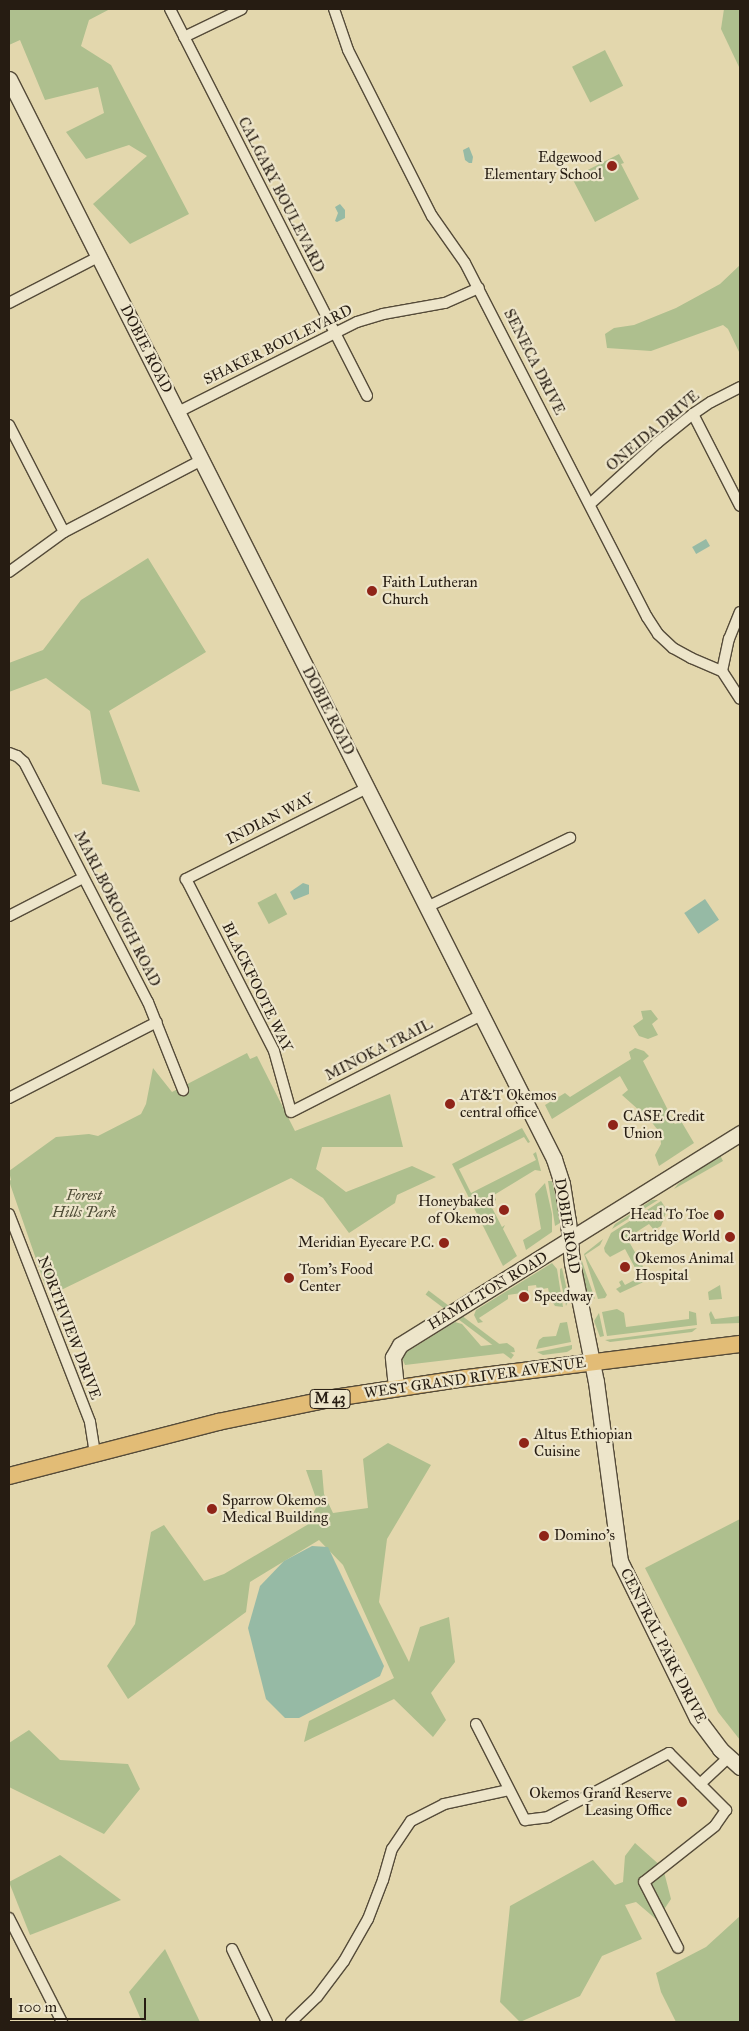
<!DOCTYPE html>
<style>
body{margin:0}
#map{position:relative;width:749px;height:2031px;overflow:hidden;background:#e3d7ad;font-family:"IM FELL Great Primer",serif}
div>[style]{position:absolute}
.green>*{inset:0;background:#aebf8e;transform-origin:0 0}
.water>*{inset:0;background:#96baa5;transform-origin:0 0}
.roads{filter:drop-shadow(1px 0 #554b39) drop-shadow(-1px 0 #554b39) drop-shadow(0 1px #554b39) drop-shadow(0 -1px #554b39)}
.street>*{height:10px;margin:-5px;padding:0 5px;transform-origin:5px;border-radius:5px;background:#ede5ca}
.secondary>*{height:15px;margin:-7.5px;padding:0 7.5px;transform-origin:7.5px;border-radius:7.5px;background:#ede5ca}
.primary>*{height:16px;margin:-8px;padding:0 8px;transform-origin:8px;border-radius:8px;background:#e2bc76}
.dots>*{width:14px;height:14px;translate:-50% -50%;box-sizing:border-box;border:2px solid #ede5ca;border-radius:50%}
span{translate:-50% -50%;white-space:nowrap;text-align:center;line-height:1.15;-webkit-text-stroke:4.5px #ede5ca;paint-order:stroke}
.shield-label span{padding:1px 4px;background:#ede5ca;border:1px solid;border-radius:4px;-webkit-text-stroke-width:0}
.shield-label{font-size:14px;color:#261c12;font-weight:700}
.poi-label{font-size:15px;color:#261c12}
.right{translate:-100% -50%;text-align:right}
.left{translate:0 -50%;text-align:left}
.street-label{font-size:15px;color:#261c12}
.park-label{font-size:15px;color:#4f4d37;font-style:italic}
.frame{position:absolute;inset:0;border:10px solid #261c12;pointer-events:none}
.scale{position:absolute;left:10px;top:1998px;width:136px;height:22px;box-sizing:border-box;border:2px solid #261c12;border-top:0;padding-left:6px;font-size:15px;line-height:18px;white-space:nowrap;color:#261c12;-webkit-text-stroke:4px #ede5ca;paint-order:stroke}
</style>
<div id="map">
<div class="green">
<div style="clip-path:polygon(9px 9px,110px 9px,89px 20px,81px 46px,111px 65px,189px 214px,130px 244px,93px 204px,147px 156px,129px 145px,86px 159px,66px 132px,104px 113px,98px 87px,45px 100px,20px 40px,9px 45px)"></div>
<div style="clip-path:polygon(724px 9px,740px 9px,740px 69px,721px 29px)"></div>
<div style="left:605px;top:50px;width:40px;height:37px;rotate:63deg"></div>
<div style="clip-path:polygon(619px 154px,624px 163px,621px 164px,639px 199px,595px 222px,572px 178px)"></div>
<div style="clip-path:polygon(740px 265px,740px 354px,728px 329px,723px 325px,651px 351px,607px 348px,605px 334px,614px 328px,634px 325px,676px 308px,720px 284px)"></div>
<div style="clip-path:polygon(148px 558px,206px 652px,109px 711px,140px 792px,102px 784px,90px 711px,46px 678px,9px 692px,9px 663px,43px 650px,81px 600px)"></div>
<div style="left:276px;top:893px;width:24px;height:21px;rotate:62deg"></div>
<div style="clip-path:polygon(651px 1010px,658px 1019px,652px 1024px,658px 1035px,648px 1039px,639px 1036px,633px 1026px,643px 1019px,641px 1011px)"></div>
<div style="clip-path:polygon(635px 1048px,644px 1051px,649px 1056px,643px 1061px,675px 1124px,681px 1121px,694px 1143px,659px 1166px,655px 1155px,661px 1144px,660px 1133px,650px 1120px,622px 1095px,628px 1090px,620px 1076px,552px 1119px,545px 1105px,565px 1093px,570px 1097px,631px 1059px,629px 1052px)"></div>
<div style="clip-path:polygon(247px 1053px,250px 1059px,257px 1056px,295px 1131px,390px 1094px,403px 1147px,322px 1147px,316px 1169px,346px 1192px,412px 1166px,436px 1177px,397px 1195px,395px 1203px,349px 1233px,323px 1198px,291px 1178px,57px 1292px,52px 1281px,45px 1285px,9px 1181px,11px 1180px,9px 1171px,56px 1137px,89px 1134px,98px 1136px,141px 1114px,146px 1104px,153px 1068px,172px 1092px)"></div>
<div style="clip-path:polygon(522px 1128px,530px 1142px,528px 1143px,524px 1137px,459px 1169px,471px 1193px,536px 1160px,533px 1154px,536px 1152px,541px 1171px,535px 1170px,494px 1195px,496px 1200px,490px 1204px,502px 1227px,505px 1225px,503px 1229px,517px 1256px,503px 1266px,452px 1164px)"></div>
<div style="clip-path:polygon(719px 1153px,723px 1161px,674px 1189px,678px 1184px)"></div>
<div style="clip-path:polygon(548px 1181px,552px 1181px,558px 1206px,560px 1223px,555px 1226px)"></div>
<div style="clip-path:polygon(545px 1183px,552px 1214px,552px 1232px,526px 1250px,523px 1240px,541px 1229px,535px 1194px)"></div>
<div style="clip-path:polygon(652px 1200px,658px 1200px,612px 1229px,615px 1224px)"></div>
<div style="clip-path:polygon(661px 1201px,667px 1210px,661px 1226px,654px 1230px,649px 1224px,627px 1238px,650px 1279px,620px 1293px,616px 1289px,621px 1286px,619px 1282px,622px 1280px,625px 1285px,640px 1277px,625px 1249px,610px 1257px,605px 1252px,604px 1248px,611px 1233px)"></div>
<div style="clip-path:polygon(603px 1239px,600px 1245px,585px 1255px,607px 1295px,605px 1298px,598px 1299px,584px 1254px)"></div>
<div style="clip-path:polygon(582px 1261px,586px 1273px,595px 1299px,587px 1293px,580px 1262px)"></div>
<div style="clip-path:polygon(552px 1263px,557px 1269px,563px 1307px,555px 1306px,550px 1298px,548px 1288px,537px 1290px,536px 1285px,528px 1286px,528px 1292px,508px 1295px,508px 1299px,479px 1318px,483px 1322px,478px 1323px,474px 1315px,476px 1310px)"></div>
<div style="clip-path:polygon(562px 1268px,569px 1299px,566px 1306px,560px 1277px,560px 1269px)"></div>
<div style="clip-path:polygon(720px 1285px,722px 1299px,709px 1300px,708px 1292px)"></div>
<div style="clip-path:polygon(617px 1309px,624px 1313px,626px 1327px,689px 1319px,689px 1311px,696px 1313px,697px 1325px,607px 1336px,602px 1312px)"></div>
<div style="clip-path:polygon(711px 1311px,715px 1319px,740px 1316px,740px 1323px,711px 1324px,709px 1314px)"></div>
<div style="clip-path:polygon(599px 1313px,604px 1336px,600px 1337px,594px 1321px)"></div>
<div style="clip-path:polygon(455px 1322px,462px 1324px,481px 1346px,507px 1343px,514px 1348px,515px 1352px,405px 1365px,402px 1358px,405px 1353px)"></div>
<div style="clip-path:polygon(567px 1322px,571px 1342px,536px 1349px,539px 1340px,543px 1337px,556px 1336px,560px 1323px)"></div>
<div style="clip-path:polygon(697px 1328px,692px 1332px,610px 1342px,605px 1340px)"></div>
<div style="clip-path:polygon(572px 1345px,572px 1349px,567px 1352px,543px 1355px,537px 1352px)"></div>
<div style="left:514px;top:1355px;width:5px;height:107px;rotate:127deg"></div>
<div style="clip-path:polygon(388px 1443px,431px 1465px,387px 1539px,379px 1602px,409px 1662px,420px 1627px,449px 1617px,455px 1662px,431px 1693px,446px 1720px,433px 1737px,394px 1699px,304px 1742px,309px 1721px,394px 1678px,343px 1565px,319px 1540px,250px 1582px,246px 1612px,128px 1699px,107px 1666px,135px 1624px,151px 1532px,164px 1525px,204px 1581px,224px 1574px,307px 1525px,318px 1504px,306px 1470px,322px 1470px,324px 1494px,333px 1513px,368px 1508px,363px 1459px)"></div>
<div style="clip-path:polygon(740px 1519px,740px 1740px,718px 1712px,645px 1568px)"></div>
<div style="clip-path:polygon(29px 1730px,60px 1760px,128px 1764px,140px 1789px,104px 1834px,9px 1787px,9px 1743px)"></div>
<div style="clip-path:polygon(635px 1843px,663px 1868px,671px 1899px,657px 1920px,636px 1902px,625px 1905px,642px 1939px,602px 1956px,580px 1996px,520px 2022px,500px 2002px,510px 1906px,593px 1860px,615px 1885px,623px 1882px,625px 1856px)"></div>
<div style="clip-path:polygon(60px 1855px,121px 1900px,30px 1935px,9px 1882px)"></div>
<div style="clip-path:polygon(740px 1916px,740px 2022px,676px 2022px,661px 1992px,656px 1973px,706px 1947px)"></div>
<div style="clip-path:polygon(165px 1949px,200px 2022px,142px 2022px,129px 1992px)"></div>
</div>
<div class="water">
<div style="clip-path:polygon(469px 147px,473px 157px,472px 163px,469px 163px,465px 160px,463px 150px)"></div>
<div style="clip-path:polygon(340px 204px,345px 210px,345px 218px,337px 222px,335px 221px,338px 213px,335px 207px)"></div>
<div style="left:706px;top:539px;width:8px;height:16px;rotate:60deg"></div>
<div style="clip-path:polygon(303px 883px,309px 885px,309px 894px,294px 900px,290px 892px)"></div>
<div style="left:705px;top:899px;width:25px;height:25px;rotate:56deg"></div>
<div style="clip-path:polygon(312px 1546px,328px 1547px,384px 1666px,380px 1676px,299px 1718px,285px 1718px,266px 1699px,248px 1628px,260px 1586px,284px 1561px)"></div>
</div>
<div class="roads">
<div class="street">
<div style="left:170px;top:9px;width:434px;rotate:63deg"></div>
<div style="left:334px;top:9px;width:43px;rotate:71.1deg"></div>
<div style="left:348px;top:50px;width:186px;rotate:63.2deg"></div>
<div style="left:432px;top:216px;width:57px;rotate:54.9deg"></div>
<div style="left:465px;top:263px;width:398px;rotate:62.8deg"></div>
<div style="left:647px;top:617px;width:20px;rotate:57deg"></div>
<div style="left:658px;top:634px;width:21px;rotate:43deg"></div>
<div style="left:673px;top:648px;width:21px;rotate:29deg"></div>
<div style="left:691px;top:658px;width:34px;rotate:23deg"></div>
<div style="left:722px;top:671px;width:33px;rotate:57deg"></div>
<div style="left:184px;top:37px;width:64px;rotate:-25.8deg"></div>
<div style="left:9px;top:303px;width:102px;rotate:-27.3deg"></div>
<div style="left:178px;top:412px;width:200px;rotate:-26.7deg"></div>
<div style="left:357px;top:322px;width:27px;rotate:-17deg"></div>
<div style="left:383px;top:314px;width:63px;rotate:-10.1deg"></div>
<div style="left:445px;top:303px;width:37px;rotate:-24deg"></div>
<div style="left:693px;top:414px;width:103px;rotate:62.9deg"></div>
<div style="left:9px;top:425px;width:120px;rotate:62.8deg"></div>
<div style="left:590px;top:504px;width:91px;rotate:-42.3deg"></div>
<div style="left:657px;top:443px;width:46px;rotate:-38.9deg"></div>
<div style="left:693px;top:414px;width:22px;rotate:-34deg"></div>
<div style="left:711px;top:402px;width:33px;rotate:-27deg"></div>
<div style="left:9px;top:572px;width:68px;rotate:-36deg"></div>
<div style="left:64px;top:532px;width:156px;rotate:-27.6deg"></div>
<div style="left:722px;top:671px;width:33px;rotate:-78deg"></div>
<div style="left:729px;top:639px;width:29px;rotate:-68deg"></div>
<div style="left:9px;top:753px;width:9px;rotate:21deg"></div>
<div style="left:17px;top:756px;width:9px;rotate:41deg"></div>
<div style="left:24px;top:762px;width:270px;rotate:62.7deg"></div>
<div style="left:148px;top:1002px;width:95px;rotate:68.3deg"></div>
<div style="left:367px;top:788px;width:203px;rotate:153.3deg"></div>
<div style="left:186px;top:879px;width:193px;rotate:62.9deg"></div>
<div style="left:274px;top:1051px;width:63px;rotate:74.4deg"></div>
<div style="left:291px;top:1112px;width:213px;rotate:-27deg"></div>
<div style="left:427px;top:907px;width:159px;rotate:-25.8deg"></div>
<div style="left:9px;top:916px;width:83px;rotate:-27.2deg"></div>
<div style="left:9px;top:1098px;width:166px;rotate:-27.2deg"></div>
<div style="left:9px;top:1214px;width:223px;rotate:68.7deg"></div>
<div style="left:90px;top:1422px;width:32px;rotate:81deg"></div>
<div style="left:476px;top:1724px;width:108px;rotate:63deg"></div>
<div style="left:525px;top:1820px;width:23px;rotate:-7deg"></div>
<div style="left:548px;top:1817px;width:137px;rotate:-27.9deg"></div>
<div style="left:669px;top:1753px;width:81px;rotate:45deg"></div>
<div style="left:726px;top:1810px;width:19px;rotate:125deg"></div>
<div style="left:715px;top:1826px;width:90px;rotate:141.7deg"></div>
<div style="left:644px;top:1882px;width:74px;rotate:62.7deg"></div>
<div style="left:700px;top:1784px;width:38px;rotate:-43deg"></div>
<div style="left:9px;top:1918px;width:117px;rotate:63deg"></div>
<div style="left:232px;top:1949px;width:81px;rotate:64.4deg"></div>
<div style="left:291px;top:2022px;width:36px;rotate:-44deg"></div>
<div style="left:317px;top:1997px;width:45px;rotate:-53.1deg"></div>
<div style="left:344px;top:1961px;width:48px;rotate:-60.3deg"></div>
<div style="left:368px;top:1919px;width:42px;rotate:-69deg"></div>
<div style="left:383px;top:1880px;width:32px;rotate:-74deg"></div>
<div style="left:392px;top:1849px;width:34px;rotate:-56deg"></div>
<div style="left:411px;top:1821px;width:37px;rotate:-27deg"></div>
<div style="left:444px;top:1804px;width:66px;rotate:-12.2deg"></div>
</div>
<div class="secondary">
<div style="left:9px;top:79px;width:1210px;rotate:63.22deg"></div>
<div style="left:554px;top:1159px;width:26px;rotate:72deg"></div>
<div style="left:562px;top:1184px;width:37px;rotate:81deg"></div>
<div style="left:568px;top:1221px;width:42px;rotate:84.6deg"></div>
<div style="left:572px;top:1263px;width:121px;rotate:78.6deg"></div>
<div style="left:596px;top:1382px;width:181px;rotate:82.4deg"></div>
<div style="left:620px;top:1561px;width:175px;rotate:63.9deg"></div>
<div style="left:697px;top:1718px;width:39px;rotate:53deg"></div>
<div style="left:720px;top:1749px;width:27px;rotate:42deg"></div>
<div style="left:396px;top:1387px;width:30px;rotate:-96deg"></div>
<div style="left:393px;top:1357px;width:14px;rotate:-60deg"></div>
<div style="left:400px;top:1345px;width:401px;rotate:-31.9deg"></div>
</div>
<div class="primary">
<div style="left:9px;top:1476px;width:216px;rotate:-14.5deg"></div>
<div style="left:218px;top:1422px;width:118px;rotate:-11.7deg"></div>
<div style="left:334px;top:1398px;width:134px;rotate:-8.6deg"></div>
<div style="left:467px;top:1378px;width:275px;rotate:-7.1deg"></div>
</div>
</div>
<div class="dots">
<div style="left:612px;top:166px;background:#8f2418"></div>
<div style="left:372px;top:591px;background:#8f2418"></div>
<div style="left:450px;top:1104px;background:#8f2418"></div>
<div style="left:613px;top:1125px;background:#8f2418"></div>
<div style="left:504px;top:1210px;background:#8f2418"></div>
<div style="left:719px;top:1215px;background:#8f2418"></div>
<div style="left:730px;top:1237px;background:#8f2418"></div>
<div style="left:444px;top:1243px;background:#8f2418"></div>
<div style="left:625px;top:1267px;background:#8f2418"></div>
<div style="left:289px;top:1278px;background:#8f2418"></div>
<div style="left:524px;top:1297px;background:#8f2418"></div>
<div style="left:524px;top:1443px;background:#8f2418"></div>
<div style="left:212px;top:1509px;background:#8f2418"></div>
<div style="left:544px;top:1536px;background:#8f2418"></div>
<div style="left:682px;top:1802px;background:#8f2418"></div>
</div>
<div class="shield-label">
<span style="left:330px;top:1399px">M 43</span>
</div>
<div class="poi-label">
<span class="right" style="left:602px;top:166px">Edgewood<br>Elementary School</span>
<span class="left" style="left:382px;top:591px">Faith Lutheran<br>Church</span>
<span class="left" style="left:460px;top:1104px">AT&amp;T Okemos<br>central office</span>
<span class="left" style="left:623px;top:1125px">CASE Credit<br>Union</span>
<span class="right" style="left:494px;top:1210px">Honeybaked<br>of Okemos</span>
<span class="right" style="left:709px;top:1215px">Head To Toe</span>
<span class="right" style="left:720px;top:1237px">Cartridge World</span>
<span class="right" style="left:434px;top:1243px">Meridian Eyecare P.C.</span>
<span class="left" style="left:635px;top:1267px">Okemos Animal<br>Hospital</span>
<span class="left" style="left:299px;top:1278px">Tom's Food<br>Center</span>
<span class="left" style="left:534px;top:1297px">Speedway</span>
<span class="left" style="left:534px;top:1443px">Altus Ethiopian<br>Cuisine</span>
<span class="left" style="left:222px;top:1509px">Sparrow Okemos<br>Medical Building</span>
<span class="left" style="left:554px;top:1536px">Domino's</span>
<span class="right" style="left:672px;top:1802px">Okemos Grand Reserve<br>Leasing Office</span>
</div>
<div class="street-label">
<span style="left:281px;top:195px;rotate:63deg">CALGARY BOULEVARD</span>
<span style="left:278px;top:345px;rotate:-26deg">SHAKER BOULEVARD</span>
<span style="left:146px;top:349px;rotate:63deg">DOBIE ROAD</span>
<span style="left:534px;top:362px;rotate:63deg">SENECA DRIVE</span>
<span style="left:653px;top:431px;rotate:-40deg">ONEIDA DRIVE</span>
<span style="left:328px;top:711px;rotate:63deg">DOBIE ROAD</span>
<span style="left:270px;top:819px;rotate:-27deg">INDIAN WAY</span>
<span style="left:117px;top:909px;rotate:63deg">MARLBOROUGH ROAD</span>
<span style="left:257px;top:987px;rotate:64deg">BLACKFOOTE WAY</span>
<span style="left:379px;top:1050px;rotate:-27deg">MINOKA TRAIL</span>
<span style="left:567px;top:1226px;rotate:81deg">DOBIE ROAD</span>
<span style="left:488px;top:1291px;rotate:-31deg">HAMILTON ROAD</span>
<span style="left:69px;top:1328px;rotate:69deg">NORTHVIEW DRIVE</span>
<span style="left:475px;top:1378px;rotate:-8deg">WEST GRAND RIVER AVENUE</span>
<span style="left:663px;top:1646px;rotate:63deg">CENTRAL PARK DRIVE</span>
</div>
<div class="park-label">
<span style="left:84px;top:1204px">Forest<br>Hills Park</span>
</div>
<div class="frame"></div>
<div class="scale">100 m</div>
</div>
